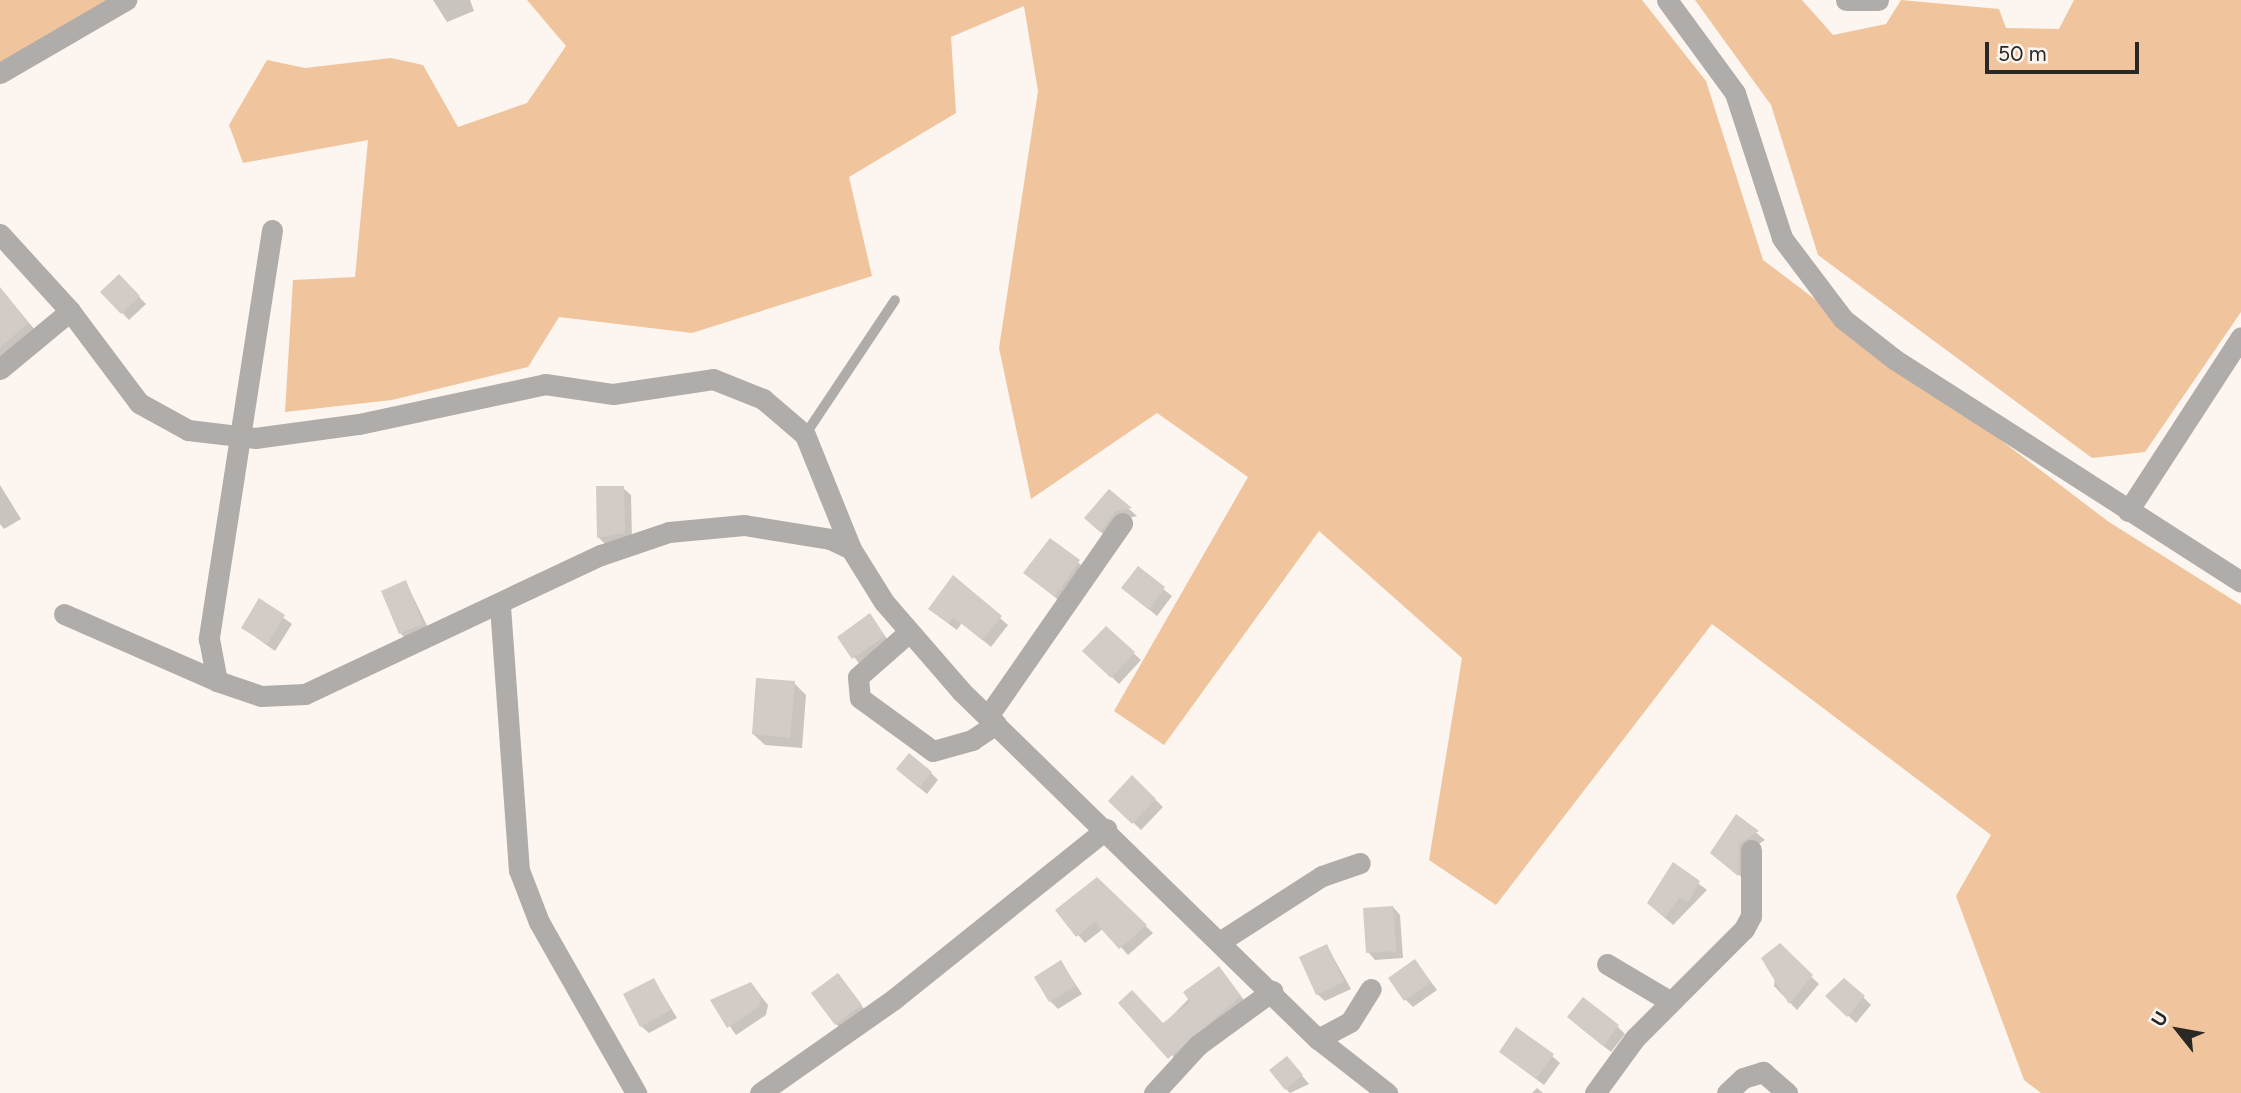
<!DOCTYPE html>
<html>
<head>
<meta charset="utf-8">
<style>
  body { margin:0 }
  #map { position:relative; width:2241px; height:1093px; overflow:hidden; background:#fdf5ef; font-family:Figtree,sans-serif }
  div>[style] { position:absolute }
  .green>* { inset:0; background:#f0c59d }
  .shadow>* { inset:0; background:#0003 }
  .building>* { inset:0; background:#d3cbc5 }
  .service>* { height:10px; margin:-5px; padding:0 5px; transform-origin:5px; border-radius:5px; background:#afaca9 }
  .minor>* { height:21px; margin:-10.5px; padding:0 10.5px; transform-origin:10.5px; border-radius:10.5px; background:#afaca9 }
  span { translate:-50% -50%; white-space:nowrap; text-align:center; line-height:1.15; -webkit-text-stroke:7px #fdf5ef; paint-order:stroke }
  .north { position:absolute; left:2143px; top:995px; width:70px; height:70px; -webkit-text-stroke:5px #fdf5ef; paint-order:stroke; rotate:301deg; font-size:19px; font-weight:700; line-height:28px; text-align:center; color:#2a2825 }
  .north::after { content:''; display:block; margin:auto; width:24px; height:32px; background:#2a2825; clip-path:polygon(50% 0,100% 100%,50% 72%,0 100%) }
  .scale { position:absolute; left:1985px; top:42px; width:154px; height:32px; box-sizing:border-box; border:4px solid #2a2825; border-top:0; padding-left:9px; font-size:21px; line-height:24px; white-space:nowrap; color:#2a2825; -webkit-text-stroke:5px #fdf5ef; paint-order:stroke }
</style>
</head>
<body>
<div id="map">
  <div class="green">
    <div style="clip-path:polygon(0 0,122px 0,0 62px)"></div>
    <div style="clip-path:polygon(527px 0,1642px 0,1706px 81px,1763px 260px,2109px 522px,2241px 605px,2241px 1093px,2041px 1093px,2024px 1080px,1956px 896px,1991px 835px,1712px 624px,1496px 905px,1429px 860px,1462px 658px,1319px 531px,1164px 745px,1114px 711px,1248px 477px,1157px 413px,1031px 499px,999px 348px,1038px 91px,1024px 6px,951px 37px,956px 113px,849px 177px,872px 276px,692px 333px,559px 317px,528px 367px,392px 400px,285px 412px,293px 280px,355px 277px,368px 140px,243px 163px,229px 125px,267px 60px,305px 68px,391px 58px,423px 65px,458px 127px,527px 103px,566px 46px)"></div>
    <div style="clip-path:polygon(1695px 0,1802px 0,1833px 35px,1886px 24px,1901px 0,1999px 9px,2006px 28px,2059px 29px,2074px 0,2241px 0,2241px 312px,2145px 452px,2092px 458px,1818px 255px,1771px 105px)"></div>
  </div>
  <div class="shadow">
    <div style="clip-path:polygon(433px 0,470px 0,474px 11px,447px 22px)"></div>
    <div style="clip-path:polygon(119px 276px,146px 304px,129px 320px,102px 292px)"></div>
    <div style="clip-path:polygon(0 302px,13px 304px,36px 331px,0 366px)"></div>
    <div style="clip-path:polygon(0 485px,21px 519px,4px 529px,0 524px)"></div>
    <div style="clip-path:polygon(598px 488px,623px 488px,631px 495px,632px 540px,606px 545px,599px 538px)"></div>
    <div style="clip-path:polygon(1109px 491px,1137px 516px,1124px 519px,1108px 538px,1094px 526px)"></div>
    <div style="clip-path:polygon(1050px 540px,1091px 573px,1067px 607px,1025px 573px)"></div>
    <div style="clip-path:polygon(1138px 569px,1172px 596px,1157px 616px,1123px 588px)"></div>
    <div style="clip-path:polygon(406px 582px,430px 632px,408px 641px,400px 633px)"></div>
    <div style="clip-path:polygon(260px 601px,292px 624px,275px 651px,243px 628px)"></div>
    <div style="clip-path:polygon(870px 616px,891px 644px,861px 666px,839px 637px)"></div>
    <div style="clip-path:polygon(938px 616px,1000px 618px,1008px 625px,991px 647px,962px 623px,957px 630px)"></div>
    <div style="clip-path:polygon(1106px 628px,1141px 660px,1119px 684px,1085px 651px)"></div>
    <div style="clip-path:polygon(794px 683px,806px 695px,802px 748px,765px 745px,753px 734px)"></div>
    <div style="clip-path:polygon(931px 773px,938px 780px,927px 794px,906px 777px)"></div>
    <div style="clip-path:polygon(1133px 778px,1163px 807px,1141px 830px,1111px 801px)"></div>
    <div style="clip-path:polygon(1736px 816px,1765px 840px,1746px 852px,1745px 880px,1717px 857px)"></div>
    <div style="clip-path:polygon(1674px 865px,1707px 890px,1673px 925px,1656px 910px)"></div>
    <div style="clip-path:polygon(1097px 879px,1153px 933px,1128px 955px,1104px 928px,1085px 943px,1058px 911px)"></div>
    <div style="clip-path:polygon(1393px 907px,1400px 915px,1403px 958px,1375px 960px,1368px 952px)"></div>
    <div style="clip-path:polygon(1327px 946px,1351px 989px,1325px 1001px,1317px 994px)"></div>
    <div style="clip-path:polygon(1779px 946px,1819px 984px,1797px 1010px,1774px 986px)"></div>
    <div style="clip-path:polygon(1415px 961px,1437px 990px,1413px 1007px,1405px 999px)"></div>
    <div style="clip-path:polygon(1061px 962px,1082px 994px,1058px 1009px,1050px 1001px)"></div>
    <div style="clip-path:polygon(1219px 968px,1247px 1004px,1176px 1065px,1163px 1025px)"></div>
    <div style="clip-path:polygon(838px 975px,868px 1014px,843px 1031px,836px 1024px)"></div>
    <div style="clip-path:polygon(654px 980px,677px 1018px,649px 1033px,641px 1026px)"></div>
    <div style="clip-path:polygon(751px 984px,768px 1005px,766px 1015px,736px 1035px,712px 1001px)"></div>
    <div style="clip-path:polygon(1827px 996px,1863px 997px,1871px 1005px,1856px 1023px)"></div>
    <div style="clip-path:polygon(1577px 1025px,1618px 1027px,1625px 1034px,1611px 1052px)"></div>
    <div style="clip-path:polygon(1501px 1052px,1552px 1056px,1560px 1063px,1544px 1085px)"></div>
    <div style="clip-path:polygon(1294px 1066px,1309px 1084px,1290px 1093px,1286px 1089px)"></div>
    <div style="clip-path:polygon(1537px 1088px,1543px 1093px,1532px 1093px)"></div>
  </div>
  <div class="building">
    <div style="clip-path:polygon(119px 274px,140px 296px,121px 314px,100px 292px)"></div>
    <div style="clip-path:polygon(0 287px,29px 323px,0 347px)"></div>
    <div style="clip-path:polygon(596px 486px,624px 486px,625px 533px,597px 538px)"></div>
    <div style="clip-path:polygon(1109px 489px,1132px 508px,1116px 511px,1100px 532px,1084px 518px)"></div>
    <div style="clip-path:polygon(1050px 538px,1080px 560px,1055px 597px,1023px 573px)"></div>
    <div style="clip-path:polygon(1138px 566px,1165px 587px,1149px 610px,1121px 588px)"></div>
    <div style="clip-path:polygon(953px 575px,1002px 616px,982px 640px,953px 617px,948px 623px,928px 609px)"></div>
    <div style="clip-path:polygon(406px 580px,423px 624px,399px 634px,381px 591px)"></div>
    <div style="clip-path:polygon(259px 598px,285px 615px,267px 644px,241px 628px)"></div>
    <div style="clip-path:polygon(870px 613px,885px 636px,852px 659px,837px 637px)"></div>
    <div style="clip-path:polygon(1106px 626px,1135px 652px,1111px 678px,1082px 651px)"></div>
    <div style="clip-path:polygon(756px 678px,795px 681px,790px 738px,752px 734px)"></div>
    <div style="clip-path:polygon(909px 753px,932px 772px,919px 788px,896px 769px)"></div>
    <div style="clip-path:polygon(1132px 775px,1156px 799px,1132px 824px,1108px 801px)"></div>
    <div style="clip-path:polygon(1736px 814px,1759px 831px,1739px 844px,1738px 876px,1710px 853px)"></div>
    <div style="clip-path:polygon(1673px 862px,1700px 881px,1688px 902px,1679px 898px,1665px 918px,1647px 903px)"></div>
    <div style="clip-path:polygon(1097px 877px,1147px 925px,1119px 949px,1095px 922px,1076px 937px,1055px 910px)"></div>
    <div style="clip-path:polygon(1393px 906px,1396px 951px,1366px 953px,1363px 908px)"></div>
    <div style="clip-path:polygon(1780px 943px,1813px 975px,1789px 1004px,1761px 958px)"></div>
    <div style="clip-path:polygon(1327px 944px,1344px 982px,1316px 995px,1299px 957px)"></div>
    <div style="clip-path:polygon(1415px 959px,1431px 982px,1404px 1001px,1388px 978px)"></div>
    <div style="clip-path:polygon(1061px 960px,1076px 986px,1049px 1002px,1034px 977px)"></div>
    <div style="clip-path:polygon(1219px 966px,1241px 996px,1168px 1059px,1118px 1003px,1132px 990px,1163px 1023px,1190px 1002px,1183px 992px)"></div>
    <div style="clip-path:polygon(838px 973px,862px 1005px,835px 1025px,811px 993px)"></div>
    <div style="clip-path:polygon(654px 978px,671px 1010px,640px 1027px,623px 994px)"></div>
    <div style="clip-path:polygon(1844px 978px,1865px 996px,1847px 1017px,1825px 996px)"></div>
    <div style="clip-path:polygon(751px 982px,761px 996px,759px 1007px,727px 1028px,710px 1000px)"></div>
    <div style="clip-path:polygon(1583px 997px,1619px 1025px,1603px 1046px,1567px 1017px)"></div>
    <div style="clip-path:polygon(1516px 1027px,1554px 1054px,1536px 1079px,1499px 1052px)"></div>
    <div style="clip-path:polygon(1287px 1056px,1303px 1075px,1285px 1090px,1269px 1070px)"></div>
  </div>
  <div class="service">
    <div style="left:805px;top:435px;width:162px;rotate:-56.3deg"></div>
  </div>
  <div class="minor">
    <div style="left:1667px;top:0;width:115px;rotate:53.8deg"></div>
    <div style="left:1735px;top:93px;width:152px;rotate:72deg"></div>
    <div style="left:1782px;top:238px;width:101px;rotate:53deg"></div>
    <div style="left:1843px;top:319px;width:65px;rotate:38.1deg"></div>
    <div style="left:1894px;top:359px;width:412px;rotate:32.7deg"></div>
    <div style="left:1846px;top:0;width:32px"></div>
    <div style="left:0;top:73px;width:146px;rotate:-30.1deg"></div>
    <div style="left:272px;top:230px;width:414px;rotate:98.8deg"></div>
    <div style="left:209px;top:639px;width:43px;rotate:79.2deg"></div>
    <div style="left:217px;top:681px;width:46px;rotate:18.8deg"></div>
    <div style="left:261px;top:696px;width:44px;rotate:-2.6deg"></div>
    <div style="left:305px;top:694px;width:327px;rotate:-25.2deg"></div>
    <div style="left:601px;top:555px;width:72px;rotate:-18.7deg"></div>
    <div style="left:669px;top:532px;width:75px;rotate:-5.3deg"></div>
    <div style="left:744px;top:525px;width:87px;rotate:9.2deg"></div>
    <div style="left:830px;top:539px;width:23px;rotate:25deg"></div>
    <div style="left:0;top:234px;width:104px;rotate:47.7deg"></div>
    <div style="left:70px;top:311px;width:115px;rotate:53.1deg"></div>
    <div style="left:139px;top:403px;width:56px;rotate:28.9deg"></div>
    <div style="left:188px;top:430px;width:67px;rotate:6.8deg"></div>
    <div style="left:255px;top:438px;width:105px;rotate:-7.7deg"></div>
    <div style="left:359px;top:424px;width:190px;rotate:-12.1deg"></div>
    <div style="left:545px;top:384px;width:69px;rotate:8.4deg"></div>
    <div style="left:613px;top:394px;width:101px;rotate:-8.5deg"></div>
    <div style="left:713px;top:379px;width:54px;rotate:21.8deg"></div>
    <div style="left:763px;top:399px;width:55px;rotate:40.6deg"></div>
    <div style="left:805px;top:435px;width:123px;rotate:68deg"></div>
    <div style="left:851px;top:549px;width:62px;rotate:58.1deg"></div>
    <div style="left:884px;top:602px;width:118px;rotate:49.1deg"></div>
    <div style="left:961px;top:691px;width:499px;rotate:44.3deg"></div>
    <div style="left:1318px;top:1039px;width:88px;rotate:38deg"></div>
    <div style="left:0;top:369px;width:91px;rotate:-39.6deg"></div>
    <div style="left:2128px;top:511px;width:207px;rotate:-57deg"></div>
    <div style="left:500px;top:606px;width:265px;rotate:85.9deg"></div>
    <div style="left:519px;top:870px;width:56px;rotate:69deg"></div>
    <div style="left:539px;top:922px;width:197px;rotate:60.4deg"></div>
    <div style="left:64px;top:614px;width:167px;rotate:23.6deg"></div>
    <div style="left:909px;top:632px;width:68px;rotate:138.6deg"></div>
    <div style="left:858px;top:677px;width:21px;rotate:85deg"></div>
    <div style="left:860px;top:698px;width:90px;rotate:36deg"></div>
    <div style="left:933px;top:751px;width:41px;rotate:-15.8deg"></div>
    <div style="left:972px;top:740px;width:29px;rotate:-34deg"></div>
    <div style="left:988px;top:716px;width:235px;rotate:-55.2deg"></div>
    <div style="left:1221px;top:941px;width:120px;rotate:-32.8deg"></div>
    <div style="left:1322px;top:876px;width:40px;rotate:-18.9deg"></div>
    <div style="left:1607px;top:964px;width:74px;rotate:30.7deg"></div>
    <div style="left:1318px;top:1039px;width:36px;rotate:-28deg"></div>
    <div style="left:1350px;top:1022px;width:39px;rotate:-58deg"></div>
    <div style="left:760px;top:1093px;width:164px;rotate:-35deg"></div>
    <div style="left:894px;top:999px;width:272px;rotate:-38.7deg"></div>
    <div style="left:1154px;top:1093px;width:65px;rotate:-47.5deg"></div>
    <div style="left:1198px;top:1045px;width:92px;rotate:-36.1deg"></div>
    <div style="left:1595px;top:1093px;width:68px;rotate:-54deg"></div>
    <div style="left:1635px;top:1038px;width:154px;rotate:-45deg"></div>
    <div style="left:1744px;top:929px;width:15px;rotate:-62deg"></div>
    <div style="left:1751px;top:916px;width:66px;rotate:-90deg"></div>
    <div style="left:1727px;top:1093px;width:22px;rotate:-43deg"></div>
    <div style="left:1743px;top:1078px;width:21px;rotate:-17deg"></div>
    <div style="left:1763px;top:1072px;width:32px;rotate:41deg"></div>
  </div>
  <div class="north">U</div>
  <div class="scale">50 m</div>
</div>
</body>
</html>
